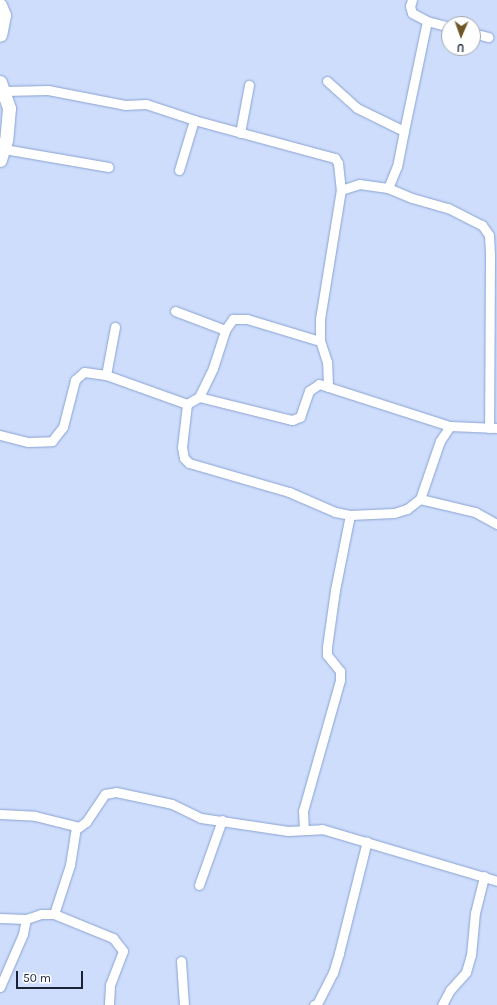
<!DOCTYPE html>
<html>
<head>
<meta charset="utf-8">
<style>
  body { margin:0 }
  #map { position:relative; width:497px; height:1005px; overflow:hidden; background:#ceddfc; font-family:Karla,sans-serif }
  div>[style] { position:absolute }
  .roads { filter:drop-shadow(0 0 1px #89a2d2) drop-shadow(0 0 1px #89a2d2) }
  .street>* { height:9px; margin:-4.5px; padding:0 4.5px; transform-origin:4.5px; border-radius:4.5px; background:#fff }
  .secondary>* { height:13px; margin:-6.5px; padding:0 6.5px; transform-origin:6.5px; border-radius:6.5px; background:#fff }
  span { translate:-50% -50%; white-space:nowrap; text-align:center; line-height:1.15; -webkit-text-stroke:3px #fefefe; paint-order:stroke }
  .north { position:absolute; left:441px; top:16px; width:40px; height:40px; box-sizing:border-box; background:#fefefe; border:1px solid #a3a6ae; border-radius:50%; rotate:182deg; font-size:11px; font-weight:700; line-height:16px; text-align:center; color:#1a2336 }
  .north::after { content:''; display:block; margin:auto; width:14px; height:18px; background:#6e5727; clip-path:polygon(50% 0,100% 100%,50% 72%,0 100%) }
  .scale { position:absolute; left:16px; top:971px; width:67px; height:18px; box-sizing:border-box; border:2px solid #1a2336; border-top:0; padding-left:5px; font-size:12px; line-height:14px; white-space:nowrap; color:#1a2336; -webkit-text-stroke:3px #fefefe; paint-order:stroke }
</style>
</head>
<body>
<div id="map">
  <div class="roads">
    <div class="street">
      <div style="left:412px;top:0;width:6px;rotate:108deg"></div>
      <div style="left:410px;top:6px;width:7px;rotate:74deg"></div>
      <div style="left:412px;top:13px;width:17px;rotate:28deg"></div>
      <div style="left:427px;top:21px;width:23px;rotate:15deg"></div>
      <div style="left:473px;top:33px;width:16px;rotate:15deg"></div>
      <div style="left:327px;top:81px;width:40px;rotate:42deg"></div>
      <div style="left:357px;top:108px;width:52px;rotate:26.1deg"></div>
      <div style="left:404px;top:131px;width:36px;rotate:101deg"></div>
      <div style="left:397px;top:166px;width:24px;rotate:112deg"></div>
      <div style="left:4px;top:91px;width:44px;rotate:-1.3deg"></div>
      <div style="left:48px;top:90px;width:78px;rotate:11deg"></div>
      <div style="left:125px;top:105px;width:21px;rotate:-3deg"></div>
      <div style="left:146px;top:104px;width:51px;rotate:18.4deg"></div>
      <div style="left:194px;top:120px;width:146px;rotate:15.1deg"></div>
      <div style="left:335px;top:158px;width:6px;rotate:59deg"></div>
      <div style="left:338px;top:163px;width:27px;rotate:84deg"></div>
      <div style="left:341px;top:190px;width:19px;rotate:-18deg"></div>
      <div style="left:359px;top:184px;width:29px;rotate:8deg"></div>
      <div style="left:388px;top:188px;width:26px;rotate:23deg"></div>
      <div style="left:412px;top:198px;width:37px;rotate:16deg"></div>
      <div style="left:448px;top:208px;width:38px;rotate:27deg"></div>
      <div style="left:482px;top:225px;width:12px;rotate:55deg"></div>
      <div style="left:489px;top:235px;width:21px;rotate:87deg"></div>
      <div style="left:490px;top:256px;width:172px;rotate:90.3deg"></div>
      <div style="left:404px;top:131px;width:112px;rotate:-78.2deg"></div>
      <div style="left:240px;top:133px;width:49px;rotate:-79.4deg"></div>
      <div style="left:4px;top:149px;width:106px;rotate:9.8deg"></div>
      <div style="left:179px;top:170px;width:52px;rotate:-73.3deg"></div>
      <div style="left:175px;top:311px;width:53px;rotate:20.8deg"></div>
      <div style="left:106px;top:375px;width:49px;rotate:-79.4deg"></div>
      <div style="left:328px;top:387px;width:25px;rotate:-92deg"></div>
      <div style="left:327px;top:362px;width:22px;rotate:-108deg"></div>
      <div style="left:320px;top:341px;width:22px;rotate:-90deg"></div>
      <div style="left:320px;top:319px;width:131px;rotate:-80.8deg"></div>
      <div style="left:199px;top:397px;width:32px;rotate:-64deg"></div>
      <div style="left:213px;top:368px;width:40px;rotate:-72deg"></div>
      <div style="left:225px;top:330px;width:14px;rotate:-54deg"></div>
      <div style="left:233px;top:319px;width:14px"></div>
      <div style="left:247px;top:319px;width:76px;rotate:16.8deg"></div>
      <div style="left:187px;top:404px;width:43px;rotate:96.6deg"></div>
      <div style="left:182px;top:447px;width:11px;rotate:80deg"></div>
      <div style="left:184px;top:458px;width:7px;rotate:45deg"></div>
      <div style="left:189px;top:463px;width:104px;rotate:16.2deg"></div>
      <div style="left:289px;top:492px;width:50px;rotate:23.5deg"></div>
      <div style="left:335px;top:512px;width:15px;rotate:11deg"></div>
      <div style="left:350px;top:515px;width:44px;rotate:-2.6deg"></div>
      <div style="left:394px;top:513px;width:14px;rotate:-17deg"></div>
      <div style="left:407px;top:509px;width:16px;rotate:-38deg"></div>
      <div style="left:420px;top:499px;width:61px;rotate:-71deg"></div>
      <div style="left:440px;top:441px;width:18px;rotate:-56deg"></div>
      <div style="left:187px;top:404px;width:14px;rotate:-30deg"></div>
      <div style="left:199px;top:397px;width:96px;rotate:13.9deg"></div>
      <div style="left:292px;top:420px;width:9px;rotate:-21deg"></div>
      <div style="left:300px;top:417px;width:28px;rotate:-71deg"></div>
      <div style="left:309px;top:391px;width:12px;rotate:-35deg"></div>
      <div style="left:319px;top:384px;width:138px;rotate:17.8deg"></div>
      <div style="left:450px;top:426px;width:47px;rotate:2.4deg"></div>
      <div style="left:0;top:435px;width:29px;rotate:14deg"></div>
      <div style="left:28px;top:442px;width:24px;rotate:-2deg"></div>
      <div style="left:52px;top:441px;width:18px;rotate:-52deg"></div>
      <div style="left:63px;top:427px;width:49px;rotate:-75.7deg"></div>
      <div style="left:75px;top:380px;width:12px;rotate:-42deg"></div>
      <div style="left:84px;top:372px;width:22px;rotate:8deg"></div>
      <div style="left:106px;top:375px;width:86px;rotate:19.7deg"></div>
      <div style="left:420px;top:499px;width:57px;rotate:13.3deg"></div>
      <div style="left:475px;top:512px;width:25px;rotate:29deg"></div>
      <div style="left:0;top:814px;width:35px;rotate:3deg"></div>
      <div style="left:35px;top:816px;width:45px;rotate:14deg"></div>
      <div style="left:79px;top:827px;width:9px;rotate:-36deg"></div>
      <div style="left:86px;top:822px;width:34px;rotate:-56deg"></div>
      <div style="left:105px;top:794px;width:11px;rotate:-10deg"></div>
      <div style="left:116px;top:792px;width:57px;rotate:12.1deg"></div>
      <div style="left:172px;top:804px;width:32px;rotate:26deg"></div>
      <div style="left:201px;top:818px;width:88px;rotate:8.5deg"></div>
      <div style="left:288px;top:831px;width:34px;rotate:-3deg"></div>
      <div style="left:322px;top:829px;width:183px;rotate:16.5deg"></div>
      <div style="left:304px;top:830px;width:19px;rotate:-93deg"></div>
      <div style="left:303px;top:811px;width:136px;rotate:-74.2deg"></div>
      <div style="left:340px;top:680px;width:9px;rotate:-90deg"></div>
      <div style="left:340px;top:671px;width:21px;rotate:-129deg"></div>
      <div style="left:327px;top:655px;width:8px;rotate:-90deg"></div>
      <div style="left:327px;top:647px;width:58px;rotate:-82deg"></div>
      <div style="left:335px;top:590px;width:76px;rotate:-78.7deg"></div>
      <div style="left:199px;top:885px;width:69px;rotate:-70.5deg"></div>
      <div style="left:54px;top:914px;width:52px;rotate:-71.9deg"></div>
      <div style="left:70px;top:865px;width:38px;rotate:-81deg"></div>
      <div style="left:0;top:918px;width:26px;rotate:2deg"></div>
      <div style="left:26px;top:919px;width:16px;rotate:-18deg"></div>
      <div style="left:41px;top:914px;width:13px"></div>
      <div style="left:54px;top:914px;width:64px;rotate:22.1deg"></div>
      <div style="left:113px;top:938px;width:16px;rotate:52deg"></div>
      <div style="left:123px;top:951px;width:36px;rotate:111deg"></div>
      <div style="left:110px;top:985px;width:20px;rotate:93deg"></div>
      <div style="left:181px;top:961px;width:44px;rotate:86.1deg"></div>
      <div style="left:0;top:987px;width:58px;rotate:-66.5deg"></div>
      <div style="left:23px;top:934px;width:15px;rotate:-79deg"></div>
      <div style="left:314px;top:1005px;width:3px;rotate:-18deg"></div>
      <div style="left:317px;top:1004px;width:35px;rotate:-63deg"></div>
      <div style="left:333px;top:973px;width:21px;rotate:-73deg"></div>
      <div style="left:339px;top:953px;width:115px;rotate:-76deg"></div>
      <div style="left:442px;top:1005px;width:17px;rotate:-62deg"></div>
      <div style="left:450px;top:990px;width:24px;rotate:-48deg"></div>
      <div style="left:466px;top:972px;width:18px;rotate:-74deg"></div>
      <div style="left:471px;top:955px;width:42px;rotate:-84.6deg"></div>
      <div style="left:475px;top:913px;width:38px;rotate:-76deg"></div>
    </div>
    <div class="secondary">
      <div style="left:0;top:5px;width:11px;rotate:68deg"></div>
      <div style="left:4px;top:15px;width:20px;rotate:101deg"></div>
      <div style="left:0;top:82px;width:28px;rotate:71deg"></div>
      <div style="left:9px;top:108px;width:32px;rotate:95deg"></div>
      <div style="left:6px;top:140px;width:21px;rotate:107deg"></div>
    </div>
  </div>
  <div class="north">U</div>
  <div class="scale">50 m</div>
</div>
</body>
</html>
